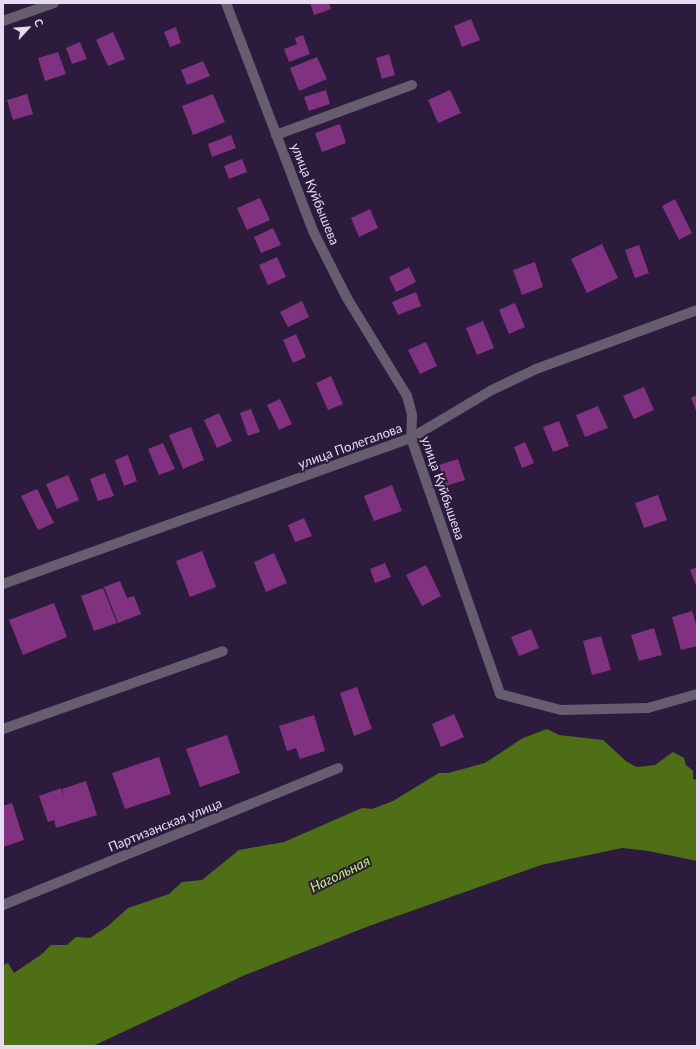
<!DOCTYPE html>
<html>
<head>
<meta charset="utf-8">
<style>
  body { margin:0 }
  #map { position:relative; width:700px; height:1049px; overflow:hidden; background:#2d1b3d; font-family:Lato,sans-serif }
  div>[style] { position:absolute }
  .water>* { inset:0; background:#4f6f16 }
  .building>* { inset:0; background:#803180 }
  .minor>* { height:10px; margin:-5px; padding:0 5px; transform-origin:5px; border-radius:5px; background:#665d6e }
  span { translate:-50% -50%; white-space:nowrap; text-align:center; line-height:1.15; -webkit-text-stroke:4px #2d1b3d; paint-order:stroke }
  .street-label { font-size:13px; color:#e6dbf1 }
  .water-label { font-size:14px; color:#bff66b; font-style:italic }
  .frame { position:absolute; inset:0; border:4px solid #e6dbf1; pointer-events:none }
  .north { position:absolute; left:8px; top:8px; width:40px; height:40px; -webkit-text-stroke:3px #2d1b3d; paint-order:stroke; rotate:64deg; font-size:11px; font-weight:700; line-height:16px; text-align:center; color:#e6dbf1 }
  .north::after { content:''; display:block; margin:auto; width:14px; height:18px; background:#e6dbf1; clip-path:polygon(50% 0,100% 100%,50% 72%,0 100%) }
</style>
</head>
<body>
<div id="map">
  <div class="water">
    <div style="clip-path:polygon(547px 729px,559px 735px,603px 740px,627px 762px,637px 767px,655px 765px,673px 752px,684px 758px,686px 765px,693px 771px,693px 779px,697px 780px,697px 861px,649px 851px,622px 848px,541px 865px,369px 926px,245px 975px,93px 1046px,3px 1046px,3px 965px,8px 963px,14px 973px,42px 954px,51px 945px,67px 945px,76px 937px,90px 938px,108px 926px,128px 908px,169px 894px,182px 882px,202px 880px,239px 850px,284px 842px,362px 808px,372px 809px,393px 801px,439px 773px,448px 773px,485px 763px,523px 738px)"></div>
  </div>
  <div class="building">
    <div style="clip-path:polygon(310px 3px,329px 3px,331px 9px,314px 15px)"></div>
    <div style="clip-path:polygon(471px 19px,480px 40px,462px 47px,454px 26px)"></div>
    <div style="clip-path:polygon(176px 27px,181px 43px,170px 47px,164px 32px)"></div>
    <div style="clip-path:polygon(113px 32px,125px 59px,108px 66px,96px 40px)"></div>
    <div style="clip-path:polygon(303px 35px,310px 54px,289px 62px,284px 49px,297px 44px,295px 38px)"></div>
    <div style="clip-path:polygon(80px 42px,87px 59px,72px 64px,66px 48px)"></div>
    <div style="clip-path:polygon(58px 52px,66px 74px,45px 81px,38px 58px)"></div>
    <div style="clip-path:polygon(389px 54px,395px 75px,382px 79px,376px 58px)"></div>
    <div style="clip-path:polygon(317px 57px,327px 79px,299px 91px,290px 68px)"></div>
    <div style="clip-path:polygon(203px 61px,210px 76px,187px 85px,181px 70px)"></div>
    <div style="clip-path:polygon(326px 90px,330px 104px,309px 111px,304px 97px)"></div>
    <div style="clip-path:polygon(450px 90px,461px 113px,438px 123px,428px 100px)"></div>
    <div style="clip-path:polygon(27px 94px,33px 114px,13px 120px,7px 100px)"></div>
    <div style="clip-path:polygon(213px 94px,225px 122px,193px 135px,182px 106px)"></div>
    <div style="clip-path:polygon(340px 124px,346px 143px,322px 152px,315px 133px)"></div>
    <div style="clip-path:polygon(231px 135px,236px 148px,212px 157px,208px 144px)"></div>
    <div style="clip-path:polygon(242px 159px,247px 172px,229px 179px,224px 166px)"></div>
    <div style="clip-path:polygon(260px 198px,270px 220px,247px 230px,237px 208px)"></div>
    <div style="clip-path:polygon(675px 199px,692px 233px,679px 240px,662px 206px)"></div>
    <div style="clip-path:polygon(370px 209px,378px 228px,359px 237px,351px 218px)"></div>
    <div style="clip-path:polygon(273px 228px,281px 245px,261px 253px,254px 237px)"></div>
    <div style="clip-path:polygon(602px 244px,618px 278px,587px 293px,571px 259px)"></div>
    <div style="clip-path:polygon(639px 245px,649px 273px,635px 278px,625px 250px)"></div>
    <div style="clip-path:polygon(277px 257px,286px 277px,268px 285px,259px 265px)"></div>
    <div style="clip-path:polygon(535px 262px,543px 287px,522px 295px,513px 270px)"></div>
    <div style="clip-path:polygon(409px 267px,416px 282px,396px 292px,389px 277px)"></div>
    <div style="clip-path:polygon(416px 292px,421px 306px,398px 315px,392px 302px)"></div>
    <div style="clip-path:polygon(302px 301px,309px 317px,288px 327px,280px 312px)"></div>
    <div style="clip-path:polygon(515px 303px,525px 327px,509px 334px,499px 310px)"></div>
    <div style="clip-path:polygon(483px 321px,494px 348px,477px 355px,466px 328px)"></div>
    <div style="clip-path:polygon(296px 334px,306px 357px,293px 363px,283px 340px)"></div>
    <div style="clip-path:polygon(426px 342px,437px 366px,420px 374px,408px 350px)"></div>
    <div style="clip-path:polygon(331px 376px,343px 404px,328px 410px,316px 383px)"></div>
    <div style="clip-path:polygon(644px 387px,654px 410px,634px 419px,623px 396px)"></div>
    <div style="clip-path:polygon(697px 395px,697px 413px,691px 398px)"></div>
    <div style="clip-path:polygon(280px 399px,292px 424px,279px 430px,267px 405px)"></div>
    <div style="clip-path:polygon(598px 406px,608px 428px,585px 437px,576px 415px)"></div>
    <div style="clip-path:polygon(251px 409px,260px 432px,248px 436px,240px 413px)"></div>
    <div style="clip-path:polygon(219px 413px,232px 441px,217px 448px,204px 420px)"></div>
    <div style="clip-path:polygon(559px 421px,569px 446px,553px 452px,543px 427px)"></div>
    <div style="clip-path:polygon(191px 427px,204px 460px,183px 469px,169px 435px)"></div>
    <div style="clip-path:polygon(525px 442px,534px 463px,522px 468px,514px 447px)"></div>
    <div style="clip-path:polygon(163px 443px,175px 469px,159px 475px,148px 449px)"></div>
    <div style="clip-path:polygon(128px 455px,137px 481px,124px 486px,115px 460px)"></div>
    <div style="clip-path:polygon(458px 459px,465px 480px,446px 486px,439px 465px)"></div>
    <div style="clip-path:polygon(105px 473px,114px 496px,98px 501px,90px 479px)"></div>
    <div style="clip-path:polygon(68px 475px,79px 500px,57px 509px,46px 484px)"></div>
    <div style="clip-path:polygon(392px 485px,402px 511px,374px 521px,364px 496px)"></div>
    <div style="clip-path:polygon(37px 489px,54px 523px,38px 530px,21px 496px)"></div>
    <div style="clip-path:polygon(658px 495px,667px 520px,644px 528px,635px 503px)"></div>
    <div style="clip-path:polygon(304px 518px,312px 536px,295px 542px,288px 525px)"></div>
    <div style="clip-path:polygon(202px 551px,216px 587px,190px 597px,176px 561px)"></div>
    <div style="clip-path:polygon(274px 553px,287px 583px,266px 592px,254px 562px)"></div>
    <div style="clip-path:polygon(385px 563px,391px 577px,375px 583px,370px 569px)"></div>
    <div style="clip-path:polygon(426px 565px,441px 596px,422px 606px,406px 575px)"></div>
    <div style="clip-path:polygon(697px 567px,697px 588px,690px 570px)"></div>
    <div style="clip-path:polygon(120px 581px,127px 598px,134px 596px,141px 614px,118px 623px,104px 587px)"></div>
    <div style="clip-path:polygon(103px 588px,117px 623px,94px 631px,81px 596px)"></div>
    <div style="clip-path:polygon(54px 603px,67px 637px,23px 655px,9px 620px)"></div>
    <div style="clip-path:polygon(692px 611px,697px 627px,697px 646px,681px 650px,672px 617px)"></div>
    <div style="clip-path:polygon(654px 628px,662px 655px,639px 661px,631px 635px)"></div>
    <div style="clip-path:polygon(531px 629px,539px 648px,519px 656px,511px 637px)"></div>
    <div style="clip-path:polygon(601px 636px,611px 670px,592px 675px,583px 641px)"></div>
    <div style="clip-path:polygon(357px 687px,372px 729px,354px 736px,340px 693px)"></div>
    <div style="clip-path:polygon(454px 714px,464px 737px,441px 747px,432px 724px)"></div>
    <div style="clip-path:polygon(314px 715px,325px 751px,300px 759px,296px 748px,287px 751px,279px 726px)"></div>
    <div style="clip-path:polygon(227px 735px,240px 773px,200px 787px,186px 749px)"></div>
    <div style="clip-path:polygon(159px 757px,171px 794px,125px 809px,112px 773px,135px 765px,138px 773px,135px 765px)"></div>
    <div style="clip-path:polygon(86px 781px,97px 815px,56px 828px,54px 820px,48px 822px,39px 796px,61px 788px,64px 797px,62px 789px)"></div>
    <div style="clip-path:polygon(12px 803px,24px 840px,3px 847px,3px 806px)"></div>
  </div>
  <div class="minor">
    <div style="left:226px;top:3px;width:244px;rotate:69.1deg"></div>
    <div style="left:313px;top:231px;width:75px;rotate:63.1deg"></div>
    <div style="left:347px;top:298px;width:115px;rotate:58.5deg"></div>
    <div style="left:407px;top:396px;width:20px;rotate:75deg"></div>
    <div style="left:412px;top:415px;width:23px;rotate:92deg"></div>
    <div style="left:411px;top:438px;width:271px;rotate:70.8deg"></div>
    <div style="left:500px;top:694px;width:63px;rotate:14.7deg"></div>
    <div style="left:561px;top:710px;width:87px;rotate:-1.3deg"></div>
    <div style="left:648px;top:708px;width:51px;rotate:-15.9deg"></div>
    <div style="left:3px;top:21px;width:54px;rotate:-19.4deg"></div>
    <div style="left:276px;top:135px;width:145px;rotate:-20.2deg"></div>
    <div style="left:3px;top:584px;width:433px;rotate:-19.7deg"></div>
    <div style="left:411px;top:438px;width:94px;rotate:-30.7deg"></div>
    <div style="left:492px;top:390px;width:49px;rotate:-25.5deg"></div>
    <div style="left:536px;top:369px;width:171px;rotate:-20.1deg"></div>
    <div style="left:3px;top:729px;width:233px;rotate:-19.5deg"></div>
    <div style="left:3px;top:905px;width:362px;rotate:-22.2deg"></div>
  </div>
  <div class="street-label">
    <span style="left:315px;top:194px;rotate:68deg">улица Куйбышева</span>
    <span style="left:350px;top:446px;rotate:-20deg">улица Полегалова</span>
    <span style="left:443px;top:488px;rotate:71deg">улица Куйбышева</span>
    <span style="left:165px;top:825px;rotate:-22deg">Партизанская улица</span>
  </div>
  <div class="water-label">
    <span style="left:340px;top:874px;rotate:-26deg">Нагольная</span>
  </div>
  <div class="frame"></div>
  <div class="north">С</div>
</div>
</body>
</html>
